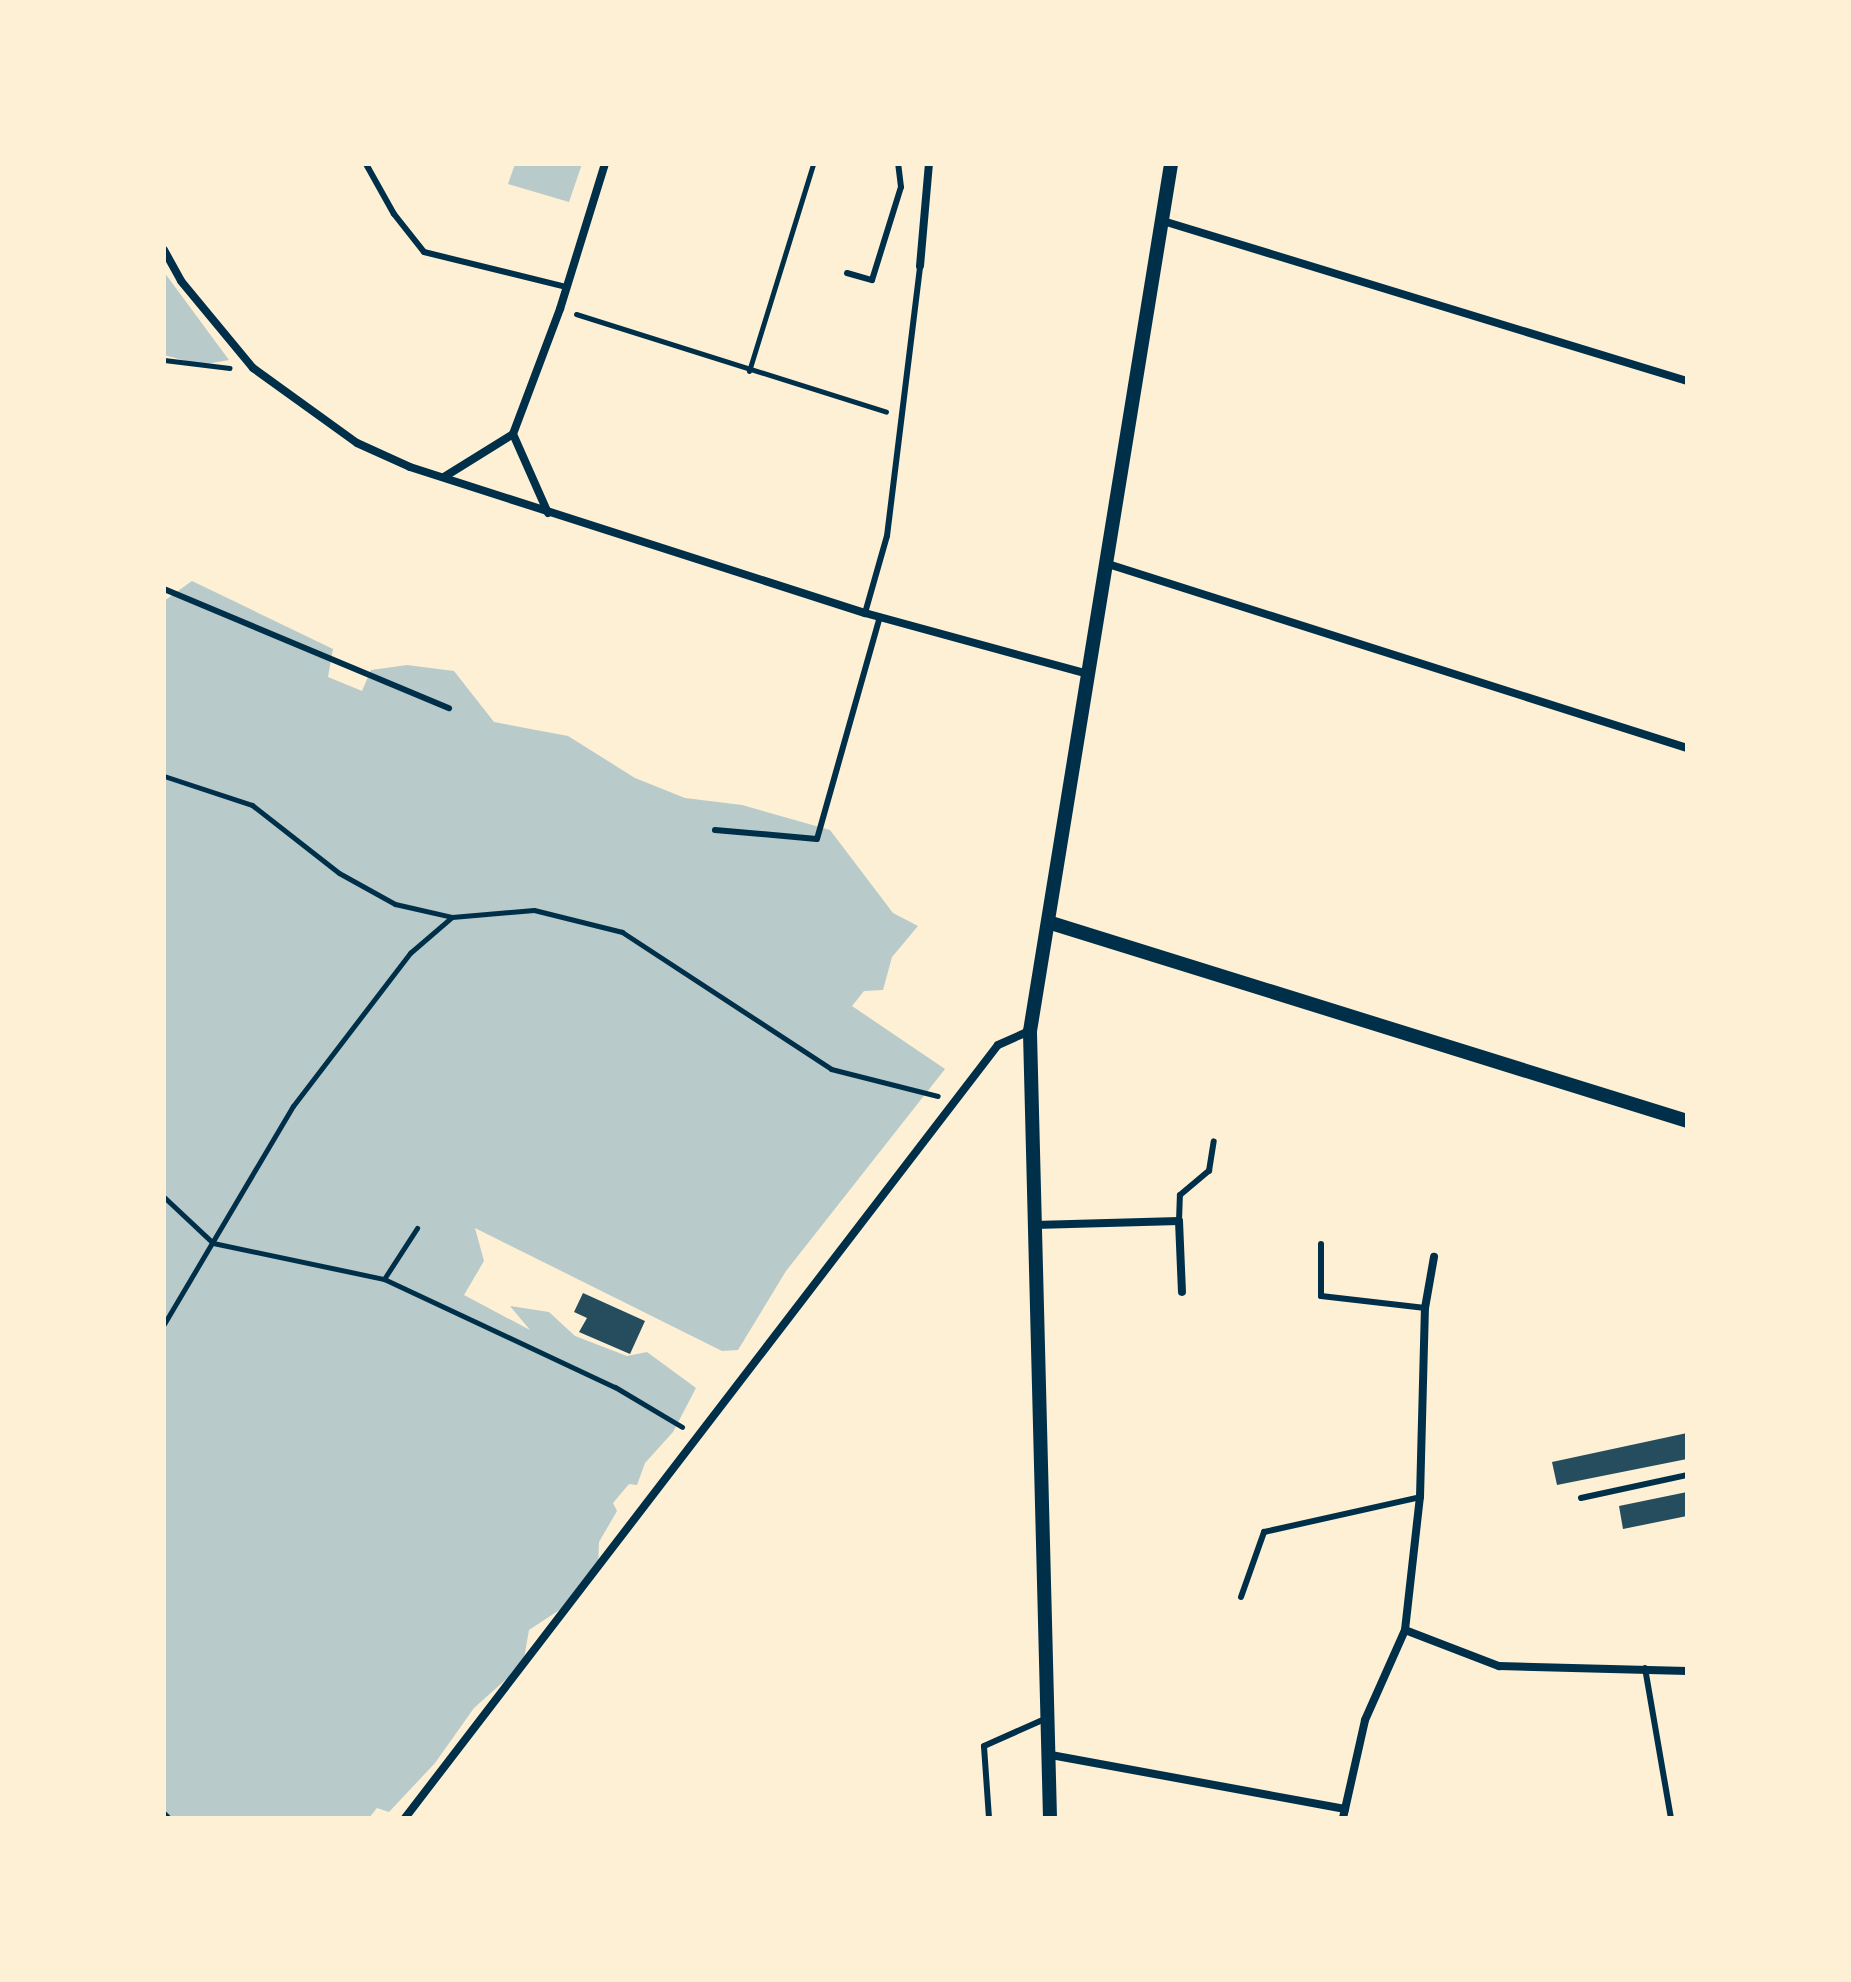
<!DOCTYPE html>
<html>
<head>
<meta charset="utf-8">
<style>
  body { margin:0 }
  #map { position:relative; width:1851px; height:1982px; overflow:hidden; background:#fdf0d5; font-family:"Noto Sans",sans-serif }
  div>[style] { position:absolute }
  .green>* { inset:0; background:#b9caca }
  .building>* { inset:0; background:#264d5e }
  .path>* { height:5px; margin:-2.5px; padding:0 2.5px; transform-origin:2.5px; border-radius:2.5px; background:#003049 }
  .service>* { height:6px; margin:-3px; padding:0 3px; transform-origin:3px; border-radius:3px; background:#003049 }
  .minor>* { height:8px; margin:-4px; padding:0 4px; transform-origin:4px; border-radius:4px; background:#003049 }
  .tertiary>* { height:14px; margin:-7px; padding:0 7px; transform-origin:7px; border-radius:7px; background:#003049 }
  span { translate:-50% -50%; white-space:nowrap; text-align:center; line-height:1.15; -webkit-text-stroke:8px #fdf0d5; paint-order:stroke }
  .frame { position:absolute; inset:0; border:166px solid #fdf0d5; pointer-events:none }
</style>
</head>
<body>
<div id="map">
  <div class="green">
    <div style="clip-path:polygon(515px 164px,582px 164px,569px 202px,508px 184px)"></div>
    <div style="clip-path:polygon(164px 272px,229px 360px,201px 365px,164px 355px)"></div>
    <div style="clip-path:polygon(192px 581px,333px 649px,328px 677px,362px 691px,371px 670px,407px 665px,454px 671px,494px 722px,568px 736px,635px 778px,685px 798px,742px 805px,830px 830px,893px 913px,918px 926px,892px 957px,883px 990px,864px 991px,852px 1006px,945px 1069px,786px 1271px,738px 1350px,722px 1351px,475px 1228px,484px 1261px,464px 1295px,530px 1330px,510px 1306px,549px 1312px,575px 1336px,627px 1356px,647px 1352px,696px 1388px,673px 1432px,645px 1463px,637px 1485px,629px 1484px,613px 1503px,617px 1511px,599px 1542px,598px 1569px,576px 1599px,529px 1630px,523px 1664px,474px 1708px,435px 1763px,389px 1812px,377px 1808px,369px 1818px,164px 1818px,164px 601px)"></div>
  </div>
  <div class="building">
    <div style="clip-path:polygon(583px 1293px,645px 1321px,630px 1354px,579px 1332px,587px 1318px,574px 1312px)"></div>
    <div style="clip-path:polygon(1687px 1433px,1687px 1459px,1557px 1485px,1552px 1462px)"></div>
    <div style="clip-path:polygon(1687px 1492px,1687px 1516px,1623px 1529px,1619px 1506px)"></div>
  </div>
  <div class="path">
    <div style="left:576px;top:314px;width:325px;rotate:17.5deg"></div>
    <div style="left:164px;top:360px;width:66px;rotate:6.9deg"></div>
    <div style="left:749px;top:371px;width:217px;rotate:-72.8deg"></div>
    <div style="left:164px;top:776px;width:93px;rotate:18.2deg"></div>
    <div style="left:252px;top:805px;width:110px;rotate:38deg"></div>
    <div style="left:339px;top:873px;width:64px;rotate:29deg"></div>
    <div style="left:395px;top:904px;width:58px;rotate:12.8deg"></div>
    <div style="left:452px;top:917px;width:82px;rotate:-4.9deg"></div>
    <div style="left:534px;top:910px;width:91px;rotate:14deg"></div>
    <div style="left:622px;top:932px;width:250px;rotate:33.2deg"></div>
    <div style="left:831px;top:1069px;width:110px;rotate:14.2deg"></div>
    <div style="left:164px;top:1197px;width:67px;rotate:43.2deg"></div>
    <div style="left:213px;top:1243px;width:175px;rotate:11.9deg"></div>
    <div style="left:384px;top:1279px;width:255px;rotate:25.1deg"></div>
    <div style="left:615px;top:1387px;width:78px;rotate:30.8deg"></div>
    <div style="left:384px;top:1279px;width:61px;rotate:-57.1deg"></div>
    <div style="left:164px;top:1324px;width:253px;rotate:-59.4deg"></div>
    <div style="left:293px;top:1106px;width:193px;rotate:-52.6deg"></div>
    <div style="left:410px;top:953px;width:55px;rotate:-40.6deg"></div>
    <div style="left:164px;top:1813px;width:7px;rotate:45deg"></div>
  </div>
  <div class="service">
    <div style="left:366px;top:164px;width:57px;rotate:60.8deg"></div>
    <div style="left:394px;top:214px;width:48px;rotate:51.7deg"></div>
    <div style="left:424px;top:252px;width:147px;rotate:13.8deg"></div>
    <div style="left:847px;top:273px;width:26px;rotate:16deg"></div>
    <div style="left:872px;top:280px;width:97px;rotate:-72.7deg"></div>
    <div style="left:901px;top:187px;width:23px;rotate:-97deg"></div>
    <div style="left:164px;top:589px;width:309px;rotate:22.7deg"></div>
    <div style="left:865px;top:613px;width:80px;rotate:-74.1deg"></div>
    <div style="left:887px;top:536px;width:272px;rotate:-83deg"></div>
    <div style="left:715px;top:830px;width:102px;rotate:5deg"></div>
    <div style="left:817px;top:839px;width:231px;rotate:-74.2deg"></div>
    <div style="left:1179px;top:1221px;width:26px;rotate:-88deg"></div>
    <div style="left:1180px;top:1195px;width:38px;rotate:-40deg"></div>
    <div style="left:1209px;top:1171px;width:30px;rotate:-81deg"></div>
    <div style="left:1321px;top:1244px;width:52px;rotate:90deg"></div>
    <div style="left:1321px;top:1296px;width:105px;rotate:6.6deg"></div>
    <div style="left:1581px;top:1498px;width:108px;rotate:-12.2deg"></div>
    <div style="left:1241px;top:1597px;width:69px;rotate:-70.5deg"></div>
    <div style="left:1264px;top:1532px;width:160px;rotate:-12.6deg"></div>
    <div style="left:1645px;top:1668px;width:152px;rotate:80.2deg"></div>
    <div style="left:989px;top:1818px;width:72px;rotate:-94deg"></div>
    <div style="left:984px;top:1746px;width:69px;rotate:-24deg"></div>
  </div>
  <div class="minor">
    <div style="left:1163px;top:221px;width:548px;rotate:16.98deg"></div>
    <div style="left:164px;top:250px;width:35px;rotate:61deg"></div>
    <div style="left:181px;top:281px;width:113px;rotate:50.4deg"></div>
    <div style="left:253px;top:368px;width:128px;rotate:35.8deg"></div>
    <div style="left:357px;top:443px;width:58px;rotate:24.4deg"></div>
    <div style="left:410px;top:467px;width:478px;rotate:17.8deg"></div>
    <div style="left:865px;top:613px;width:231px;rotate:15.3deg"></div>
    <div style="left:920px;top:266px;width:102px;rotate:-85deg"></div>
    <div style="left:444px;top:477px;width:81px;rotate:-31.9deg"></div>
    <div style="left:548px;top:513px;width:86px;rotate:-113.9deg"></div>
    <div style="left:513px;top:434px;width:134px;rotate:-69.4deg"></div>
    <div style="left:560px;top:309px;width:152px;rotate:-72.8deg"></div>
    <div style="left:1108px;top:564px;width:608px;rotate:17.63deg"></div>
    <div style="left:1035px;top:1225px;width:144px;rotate:-1.6deg"></div>
    <div style="left:1179px;top:1221px;width:71px;rotate:87.6deg"></div>
    <div style="left:1405px;top:1630px;width:101px;rotate:21deg"></div>
    <div style="left:1499px;top:1666px;width:188px;rotate:1.5deg"></div>
    <div style="left:1051px;top:1755px;width:299px;rotate:10.4deg"></div>
    <div style="left:405px;top:1818px;width:974px;rotate:-52.51deg"></div>
    <div style="left:998px;top:1045px;width:35px;rotate:-24deg"></div>
    <div style="left:1343px;top:1818px;width:100px;rotate:-77.3deg"></div>
    <div style="left:1365px;top:1720px;width:98px;rotate:-66deg"></div>
    <div style="left:1405px;top:1630px;width:134px;rotate:-83.6deg"></div>
    <div style="left:1420px;top:1497px;width:189px;rotate:-88.5deg"></div>
    <div style="left:1425px;top:1308px;width:52px;rotate:-80deg"></div>
  </div>
  <div class="tertiary">
    <div style="left:1051px;top:923px;width:666px;rotate:17.29deg"></div>
    <div style="left:1050px;top:1818px;width:787px;rotate:-91.46deg"></div>
    <div style="left:1030px;top:1031px;width:878px;rotate:-80.76deg"></div>
  </div>
  <div class="frame"></div>
</div>
</body>
</html>
